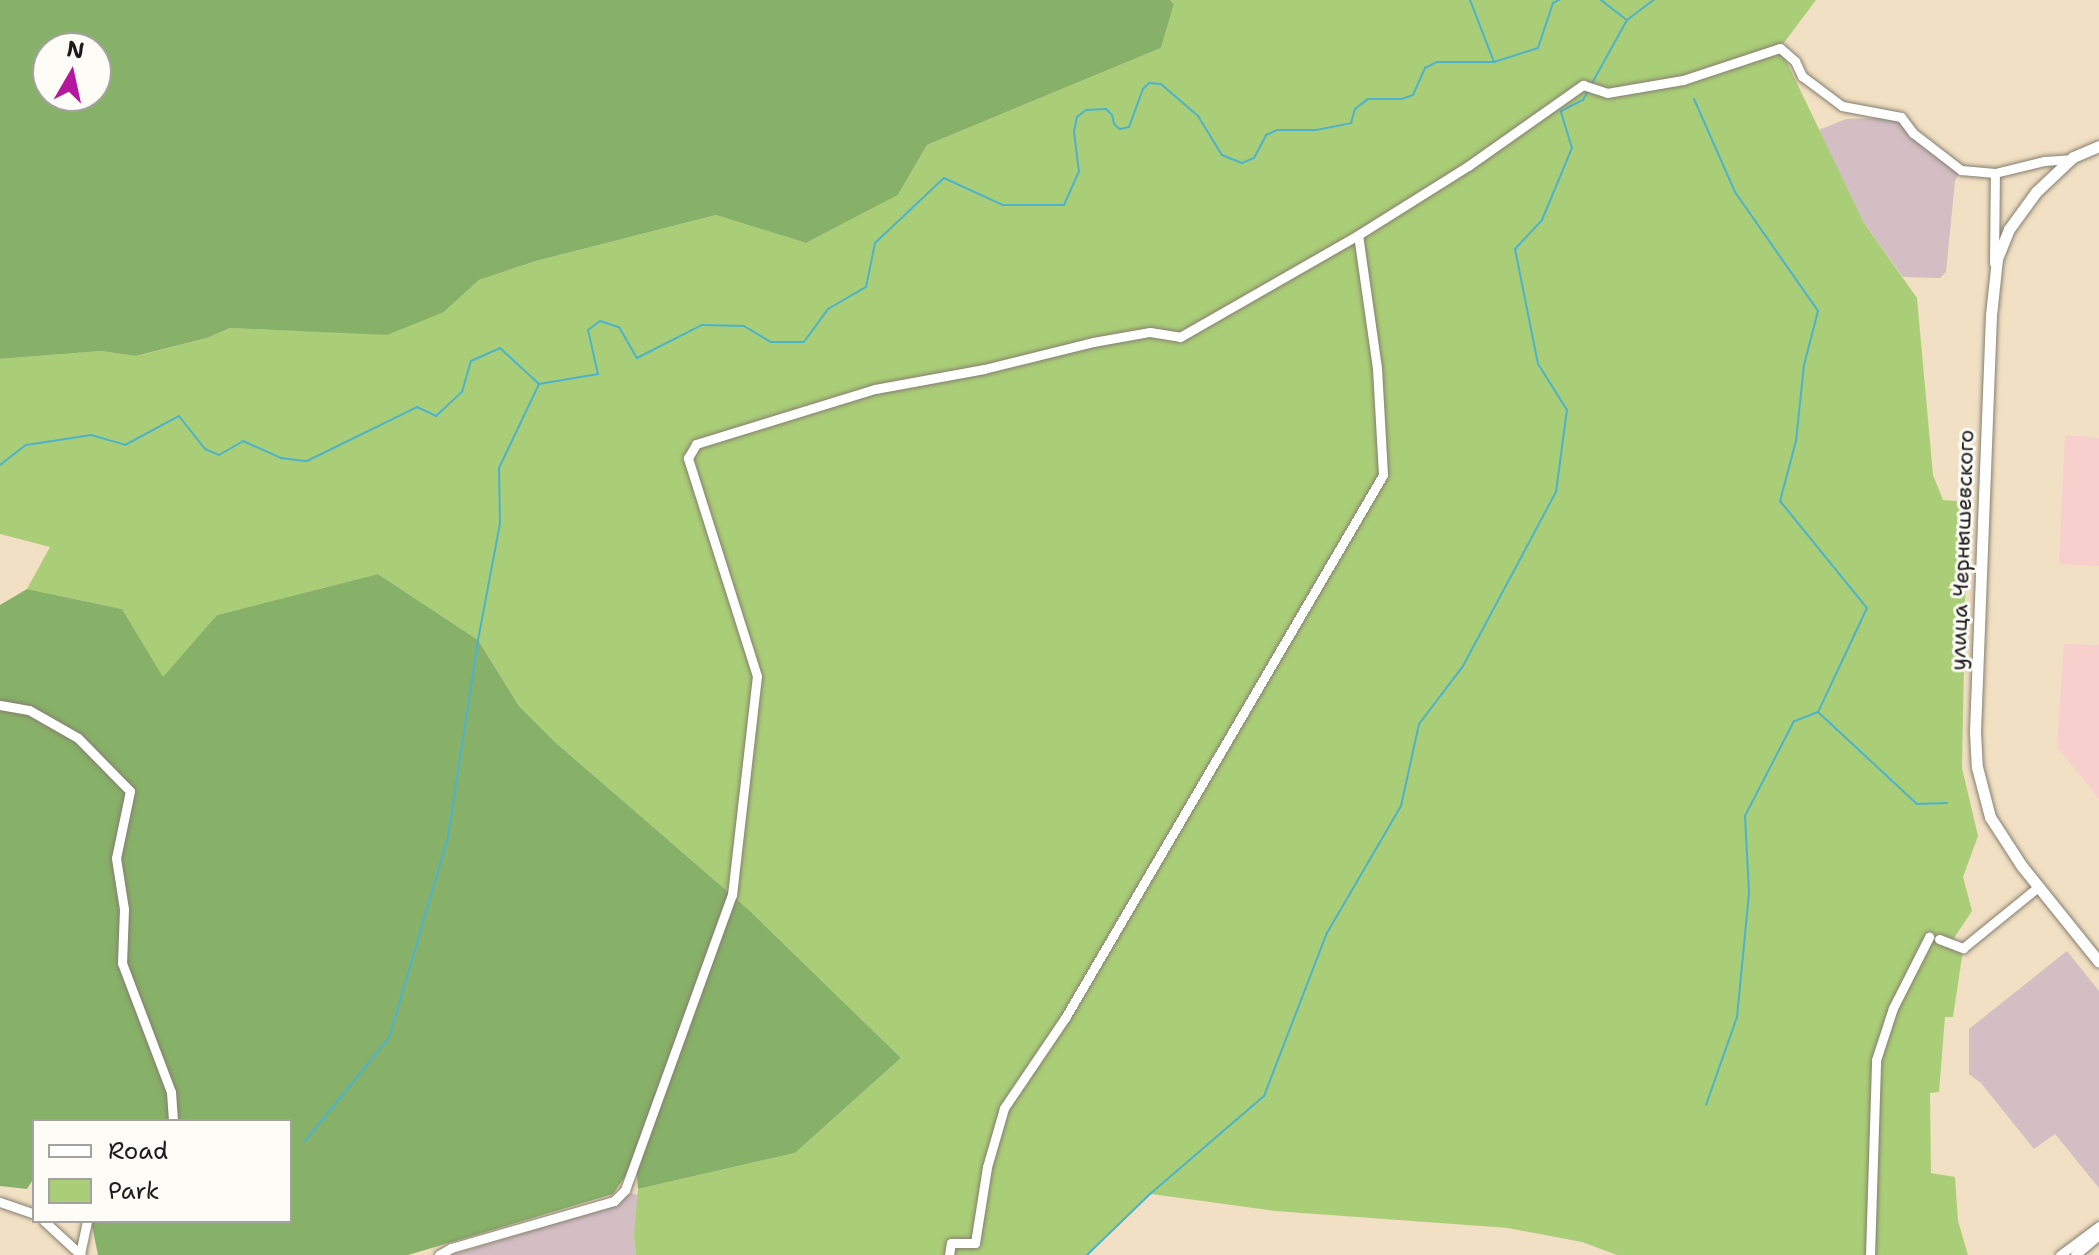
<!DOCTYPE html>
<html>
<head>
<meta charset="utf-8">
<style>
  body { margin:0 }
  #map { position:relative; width:2099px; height:1255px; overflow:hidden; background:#f1e0c3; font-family:"Shantell Sans",sans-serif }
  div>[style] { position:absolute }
  .built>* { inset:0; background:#f7d0cd }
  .industrial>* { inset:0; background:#d2bec3 }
  .green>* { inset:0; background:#aace77 }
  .forest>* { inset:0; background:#87b168 }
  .stream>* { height:2px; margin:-1px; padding:0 1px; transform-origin:1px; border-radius:1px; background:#4cb3cb }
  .roads { filter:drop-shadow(0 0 2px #867e70) drop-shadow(0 0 2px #867e70) }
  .minor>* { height:9px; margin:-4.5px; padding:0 4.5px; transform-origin:4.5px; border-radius:4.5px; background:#fff }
  .tertiary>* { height:11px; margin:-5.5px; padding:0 5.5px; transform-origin:5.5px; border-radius:5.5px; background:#fff }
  span { translate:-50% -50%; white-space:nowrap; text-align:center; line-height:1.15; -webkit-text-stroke:6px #fdfcf7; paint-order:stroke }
  .street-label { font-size:22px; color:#1c1c1c }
  .legend { position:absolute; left:32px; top:1119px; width:260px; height:104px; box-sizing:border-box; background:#fdfcf7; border:2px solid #a3a29f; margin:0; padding:10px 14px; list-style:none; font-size:24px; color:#1c1c1c }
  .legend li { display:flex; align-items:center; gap:16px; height:40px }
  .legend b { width:40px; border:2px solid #a3a29f }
  .north { position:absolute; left:32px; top:32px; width:80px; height:80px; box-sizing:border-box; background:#fdfcf7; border:2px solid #a3a29f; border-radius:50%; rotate:9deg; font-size:22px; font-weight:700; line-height:32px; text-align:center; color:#1c1c1c }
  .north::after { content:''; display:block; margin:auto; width:28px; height:36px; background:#b5179e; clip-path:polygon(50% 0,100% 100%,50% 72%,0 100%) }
</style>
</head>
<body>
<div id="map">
  <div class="built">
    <div style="clip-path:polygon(2065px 435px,2099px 438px,2099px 566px,2059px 564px)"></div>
    <div style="clip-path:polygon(2064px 644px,2099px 645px,2099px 799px,2057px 747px)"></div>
  </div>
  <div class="industrial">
    <div style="clip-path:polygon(1901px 117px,1961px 170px,1955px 181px,1946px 272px,1940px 278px,1903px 277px,1864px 223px,1819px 130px,1846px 119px)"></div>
    <div style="clip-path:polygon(2067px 951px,2099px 991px,2099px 1188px,2055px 1134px,2034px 1149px,1981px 1083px,1969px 1074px,1969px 1029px)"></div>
    <div style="clip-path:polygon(628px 1193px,640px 1195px,634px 1237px,636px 1255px,451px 1255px,614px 1206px)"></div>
  </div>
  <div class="green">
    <div style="clip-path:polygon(1170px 0,1816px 0,1780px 48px,1864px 223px,1917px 298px,1933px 475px,1943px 500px,1967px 502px,1962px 768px,1978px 836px,1963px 877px,1972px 911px,1954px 938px,1963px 950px,1953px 1017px,1945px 1017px,1939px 1092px,1930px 1093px,1931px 1173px,1955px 1177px,1958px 1221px,1968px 1255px,1617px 1255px,1582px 1242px,1508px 1228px,1275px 1211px,1151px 1194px,1087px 1255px,636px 1255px,634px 1237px,638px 1189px,795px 1153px,901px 1058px,749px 910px,555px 742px,519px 706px,478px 640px,378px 574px,217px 615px,163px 678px,122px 609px,27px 589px,50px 547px,0 534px,0 359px,101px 351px,137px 356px,207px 338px,230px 328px,307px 331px,444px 312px,479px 280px,536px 261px,716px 215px,806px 243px,898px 195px,927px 145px,1161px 48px,1174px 4px)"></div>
  </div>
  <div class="forest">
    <div style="clip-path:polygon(evenodd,0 0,1170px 0,1174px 4px,1161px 48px,927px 145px,898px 195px,806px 243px,716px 215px,536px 261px,479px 280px,444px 312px,387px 335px,230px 328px,207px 338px,136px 356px,101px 351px,0 359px,0 0,48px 48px,96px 48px,96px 96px,48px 96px,48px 48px)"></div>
    <div style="clip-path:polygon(378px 574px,478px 640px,519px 706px,555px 742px,749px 910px,901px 1058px,795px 1153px,638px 1189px,636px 1161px,613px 1194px,408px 1255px,98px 1255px,91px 1221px,290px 1221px,290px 1121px,34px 1121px,34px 1178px,27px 1189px,0 1186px,0 605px,27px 589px,122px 609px,163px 677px,217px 615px)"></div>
  </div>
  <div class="stream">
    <div style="left:1470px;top:0;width:66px;rotate:68.8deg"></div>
    <div style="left:1601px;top:0;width:33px;rotate:38deg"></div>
    <div style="left:1627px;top:20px;width:34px;rotate:-37deg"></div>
    <div style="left:1591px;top:85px;width:74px;rotate:-61deg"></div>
    <div style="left:1694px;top:99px;width:102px;rotate:66.2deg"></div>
    <div style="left:1735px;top:192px;width:145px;rotate:55.1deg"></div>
    <div style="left:1818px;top:311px;width:56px;rotate:104.5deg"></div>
    <div style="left:1804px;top:365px;width:76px;rotate:96deg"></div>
    <div style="left:1796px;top:441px;width:62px;rotate:104.9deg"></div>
    <div style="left:1780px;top:501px;width:138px;rotate:50.9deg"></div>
    <div style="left:1867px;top:608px;width:115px;rotate:115.2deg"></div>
    <div style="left:1818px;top:712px;width:26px;rotate:159deg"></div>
    <div style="left:1794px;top:721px;width:107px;rotate:117.3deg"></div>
    <div style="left:1745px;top:816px;width:77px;rotate:87deg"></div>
    <div style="left:1749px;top:893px;width:125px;rotate:95.5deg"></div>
    <div style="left:1737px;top:1017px;width:93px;rotate:109.4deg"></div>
    <div style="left:0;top:465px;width:33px;rotate:-38deg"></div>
    <div style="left:26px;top:445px;width:66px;rotate:-8.7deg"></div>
    <div style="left:91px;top:435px;width:35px;rotate:16deg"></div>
    <div style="left:125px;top:445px;width:61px;rotate:-28.2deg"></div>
    <div style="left:179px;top:416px;width:42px;rotate:51.8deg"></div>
    <div style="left:205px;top:449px;width:15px;rotate:23deg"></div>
    <div style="left:219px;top:455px;width:28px;rotate:-30deg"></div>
    <div style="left:243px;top:441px;width:42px;rotate:24.1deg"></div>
    <div style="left:281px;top:458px;width:26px;rotate:7deg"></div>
    <div style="left:307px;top:461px;width:123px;rotate:-26.1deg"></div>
    <div style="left:417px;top:407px;width:21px;rotate:25deg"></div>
    <div style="left:436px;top:416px;width:35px;rotate:-43deg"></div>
    <div style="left:462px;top:392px;width:32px;rotate:-74deg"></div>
    <div style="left:471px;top:361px;width:32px;rotate:-24deg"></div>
    <div style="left:500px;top:348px;width:53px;rotate:42.7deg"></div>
    <div style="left:539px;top:384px;width:60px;rotate:-9.6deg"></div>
    <div style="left:598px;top:374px;width:45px;rotate:-102.8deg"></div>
    <div style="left:588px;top:330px;width:15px;rotate:-37deg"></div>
    <div style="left:600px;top:321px;width:20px;rotate:18deg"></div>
    <div style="left:619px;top:327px;width:36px;rotate:60deg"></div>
    <div style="left:637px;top:358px;width:73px;rotate:-26.9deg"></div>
    <div style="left:702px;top:325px;width:42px;rotate:1.4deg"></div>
    <div style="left:744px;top:326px;width:31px;rotate:31deg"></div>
    <div style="left:771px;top:342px;width:33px"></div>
    <div style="left:804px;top:342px;width:41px;rotate:-54deg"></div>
    <div style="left:828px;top:309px;width:44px;rotate:-30.1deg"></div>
    <div style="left:866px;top:287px;width:45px;rotate:-78.4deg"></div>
    <div style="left:875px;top:243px;width:95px;rotate:-43.3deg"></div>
    <div style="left:944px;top:178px;width:65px;rotate:24.6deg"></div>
    <div style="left:1003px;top:205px;width:61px"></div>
    <div style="left:1064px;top:205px;width:36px;rotate:-66deg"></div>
    <div style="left:1079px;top:172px;width:40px;rotate:-97.1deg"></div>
    <div style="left:1074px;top:132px;width:15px;rotate:-79deg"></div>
    <div style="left:1077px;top:117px;width:11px;rotate:-38deg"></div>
    <div style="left:1086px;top:110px;width:20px;rotate:-3deg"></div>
    <div style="left:1106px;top:109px;width:8px;rotate:45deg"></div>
    <div style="left:1112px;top:115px;width:9px;rotate:77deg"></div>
    <div style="left:1114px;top:124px;width:8px;rotate:40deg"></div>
    <div style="left:1120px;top:129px;width:9px;rotate:-13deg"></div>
    <div style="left:1129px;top:127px;width:40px;rotate:-69.8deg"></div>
    <div style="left:1143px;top:89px;width:8px;rotate:-45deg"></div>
    <div style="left:1149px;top:83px;width:12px;rotate:5deg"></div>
    <div style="left:1161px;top:84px;width:49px;rotate:40.9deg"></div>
    <div style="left:1198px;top:116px;width:46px;rotate:58.4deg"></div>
    <div style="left:1222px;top:155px;width:22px;rotate:22deg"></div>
    <div style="left:1242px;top:163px;width:13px;rotate:-23deg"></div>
    <div style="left:1254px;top:158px;width:26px;rotate:-62deg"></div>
    <div style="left:1266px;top:135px;width:12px;rotate:-24deg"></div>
    <div style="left:1277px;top:130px;width:39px"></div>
    <div style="left:1316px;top:130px;width:36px;rotate:-11deg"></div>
    <div style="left:1351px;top:123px;width:15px;rotate:-74deg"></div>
    <div style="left:1355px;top:109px;width:16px;rotate:-38deg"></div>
    <div style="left:1368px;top:99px;width:34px"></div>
    <div style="left:1402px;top:99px;width:12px;rotate:-20deg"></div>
    <div style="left:1413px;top:95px;width:30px;rotate:-66deg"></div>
    <div style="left:1425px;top:68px;width:13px;rotate:-27deg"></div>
    <div style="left:1437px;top:62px;width:57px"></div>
    <div style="left:1494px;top:62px;width:46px;rotate:-17.7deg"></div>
    <div style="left:1538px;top:48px;width:47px;rotate:-71.6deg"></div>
    <div style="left:1553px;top:3px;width:7px;rotate:-27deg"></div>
    <div style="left:1818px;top:712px;width:135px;rotate:42.9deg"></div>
    <div style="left:1917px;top:804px;width:30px;rotate:-2deg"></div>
    <div style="left:305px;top:1141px;width:133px;rotate:-50.8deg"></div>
    <div style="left:389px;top:1038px;width:209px;rotate:-73.6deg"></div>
    <div style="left:448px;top:837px;width:199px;rotate:-81.3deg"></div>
    <div style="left:478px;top:640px;width:118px;rotate:-79.3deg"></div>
    <div style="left:500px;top:524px;width:56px;rotate:-91deg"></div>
    <div style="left:499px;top:468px;width:93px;rotate:-64.5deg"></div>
    <div style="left:1087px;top:1255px;width:88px;rotate:-44.1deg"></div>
    <div style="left:1150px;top:1194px;width:150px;rotate:-40.7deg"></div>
    <div style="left:1264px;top:1096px;width:175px;rotate:-68.9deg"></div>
    <div style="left:1327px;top:933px;width:147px;rotate:-59.8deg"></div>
    <div style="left:1401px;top:806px;width:84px;rotate:-77.6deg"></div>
    <div style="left:1419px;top:724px;width:73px;rotate:-52.8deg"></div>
    <div style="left:1463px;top:666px;width:197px;rotate:-61.9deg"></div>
    <div style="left:1556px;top:492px;width:83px;rotate:-82.4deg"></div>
    <div style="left:1567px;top:410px;width:54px;rotate:-122.2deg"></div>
    <div style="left:1538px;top:364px;width:117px;rotate:-101.3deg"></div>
    <div style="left:1515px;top:249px;width:40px;rotate:-47deg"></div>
    <div style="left:1542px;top:220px;width:78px;rotate:-67.4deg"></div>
    <div style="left:1572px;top:148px;width:39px;rotate:-107deg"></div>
    <div style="left:1561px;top:111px;width:25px;rotate:-27deg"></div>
    <div style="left:1583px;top:100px;width:10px;rotate:-61deg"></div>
  </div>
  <div class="roads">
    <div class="minor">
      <div style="left:1994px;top:263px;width:90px;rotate:-89.4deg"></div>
      <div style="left:0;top:705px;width:29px;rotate:10deg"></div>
      <div style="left:29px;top:710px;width:56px;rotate:29.7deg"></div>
      <div style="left:78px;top:738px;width:74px;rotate:45.5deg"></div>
      <div style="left:130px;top:791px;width:68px;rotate:101.8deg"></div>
      <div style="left:116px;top:858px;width:52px;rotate:81.1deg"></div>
      <div style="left:124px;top:909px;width:54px;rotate:92.1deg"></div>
      <div style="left:122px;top:963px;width:138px;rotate:69.2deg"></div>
      <div style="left:171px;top:1092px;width:29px;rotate:86deg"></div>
      <div style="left:1939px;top:939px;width:26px;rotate:21deg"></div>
      <div style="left:1963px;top:948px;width:97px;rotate:-39.1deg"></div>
      <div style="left:0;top:1202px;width:36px;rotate:19deg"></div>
      <div style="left:44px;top:1221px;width:50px;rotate:42.6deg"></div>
      <div style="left:80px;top:1254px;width:34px;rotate:-78deg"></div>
      <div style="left:439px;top:1255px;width:14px;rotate:-30deg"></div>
      <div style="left:451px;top:1248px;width:170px;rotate:-16.1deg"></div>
      <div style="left:614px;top:1201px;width:16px;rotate:-45deg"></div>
      <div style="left:625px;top:1190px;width:314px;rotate:-70.1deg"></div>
      <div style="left:732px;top:895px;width:220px;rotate:-83.5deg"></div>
      <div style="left:757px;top:676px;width:229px;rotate:-107.6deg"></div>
      <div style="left:688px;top:458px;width:16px;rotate:-60deg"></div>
      <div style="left:696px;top:444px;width:187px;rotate:-17.1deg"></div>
      <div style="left:875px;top:389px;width:111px;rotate:-10.4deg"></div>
      <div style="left:984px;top:369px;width:112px;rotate:-13.9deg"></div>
      <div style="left:1093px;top:342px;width:58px;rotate:-10deg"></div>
      <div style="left:1150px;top:332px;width:30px;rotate:9deg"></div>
      <div style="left:1180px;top:337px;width:205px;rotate:-29.8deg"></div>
      <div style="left:1358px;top:235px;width:130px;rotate:-32.1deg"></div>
      <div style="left:1468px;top:166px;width:141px;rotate:-35.2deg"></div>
      <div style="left:1583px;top:85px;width:25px;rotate:18deg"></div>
      <div style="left:1607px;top:93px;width:77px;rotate:-9.7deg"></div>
      <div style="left:1683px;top:80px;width:102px;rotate:-18.3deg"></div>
      <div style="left:1780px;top:48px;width:20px;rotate:41deg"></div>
      <div style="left:1795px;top:61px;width:17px;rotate:65deg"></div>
      <div style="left:1802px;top:76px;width:50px;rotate:36.9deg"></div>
      <div style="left:1842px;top:106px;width:60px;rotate:10.6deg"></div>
      <div style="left:1901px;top:117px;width:20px;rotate:53deg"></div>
      <div style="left:1913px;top:133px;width:61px;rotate:37.6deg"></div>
      <div style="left:1961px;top:170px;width:34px;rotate:5deg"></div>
      <div style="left:1995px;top:173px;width:50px;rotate:-13.8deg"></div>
      <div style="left:2044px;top:161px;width:27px;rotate:-4deg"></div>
      <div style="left:949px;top:1255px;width:12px;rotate:-81deg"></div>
      <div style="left:951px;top:1243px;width:24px"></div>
      <div style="left:975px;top:1243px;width:77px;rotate:-81deg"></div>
      <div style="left:987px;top:1167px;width:61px;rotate:-73.9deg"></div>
      <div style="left:1004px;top:1108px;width:109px;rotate:-55.9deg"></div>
      <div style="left:1065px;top:1018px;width:629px;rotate:-59.65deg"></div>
      <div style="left:1383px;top:475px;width:107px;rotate:-93.2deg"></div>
      <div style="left:1377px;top:368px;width:134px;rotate:-98.1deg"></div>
      <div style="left:1870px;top:1255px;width:195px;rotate:-88.2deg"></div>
      <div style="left:1876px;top:1060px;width:55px;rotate:-71.9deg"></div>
      <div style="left:1893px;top:1008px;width:80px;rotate:-63.1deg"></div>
      <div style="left:2060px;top:1255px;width:49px;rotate:-36.6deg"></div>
      <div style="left:2075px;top:1255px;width:31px;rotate:-40deg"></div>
    </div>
    <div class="tertiary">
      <div style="left:2099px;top:146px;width:28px;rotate:157deg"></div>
      <div style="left:2073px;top:157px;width:51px;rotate:136.6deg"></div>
      <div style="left:2036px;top:192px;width:46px;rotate:126.1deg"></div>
      <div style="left:2009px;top:229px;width:32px;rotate:112deg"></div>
      <div style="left:1997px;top:259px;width:56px;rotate:96.1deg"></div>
      <div style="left:1991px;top:315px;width:417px;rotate:92.2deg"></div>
      <div style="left:1975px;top:732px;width:35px;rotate:87deg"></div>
      <div style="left:1977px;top:767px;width:52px;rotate:75.4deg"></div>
      <div style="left:1990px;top:817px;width:57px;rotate:57.1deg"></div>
      <div style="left:2021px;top:865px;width:124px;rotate:51.2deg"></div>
    </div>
  </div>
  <div class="street-label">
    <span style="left:1962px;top:550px;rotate:-88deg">улица Чернышевского</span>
  </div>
  <ul class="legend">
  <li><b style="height:10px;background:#fff"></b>Road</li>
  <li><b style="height:22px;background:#aace77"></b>Park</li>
  </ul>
  <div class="north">N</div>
</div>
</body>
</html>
